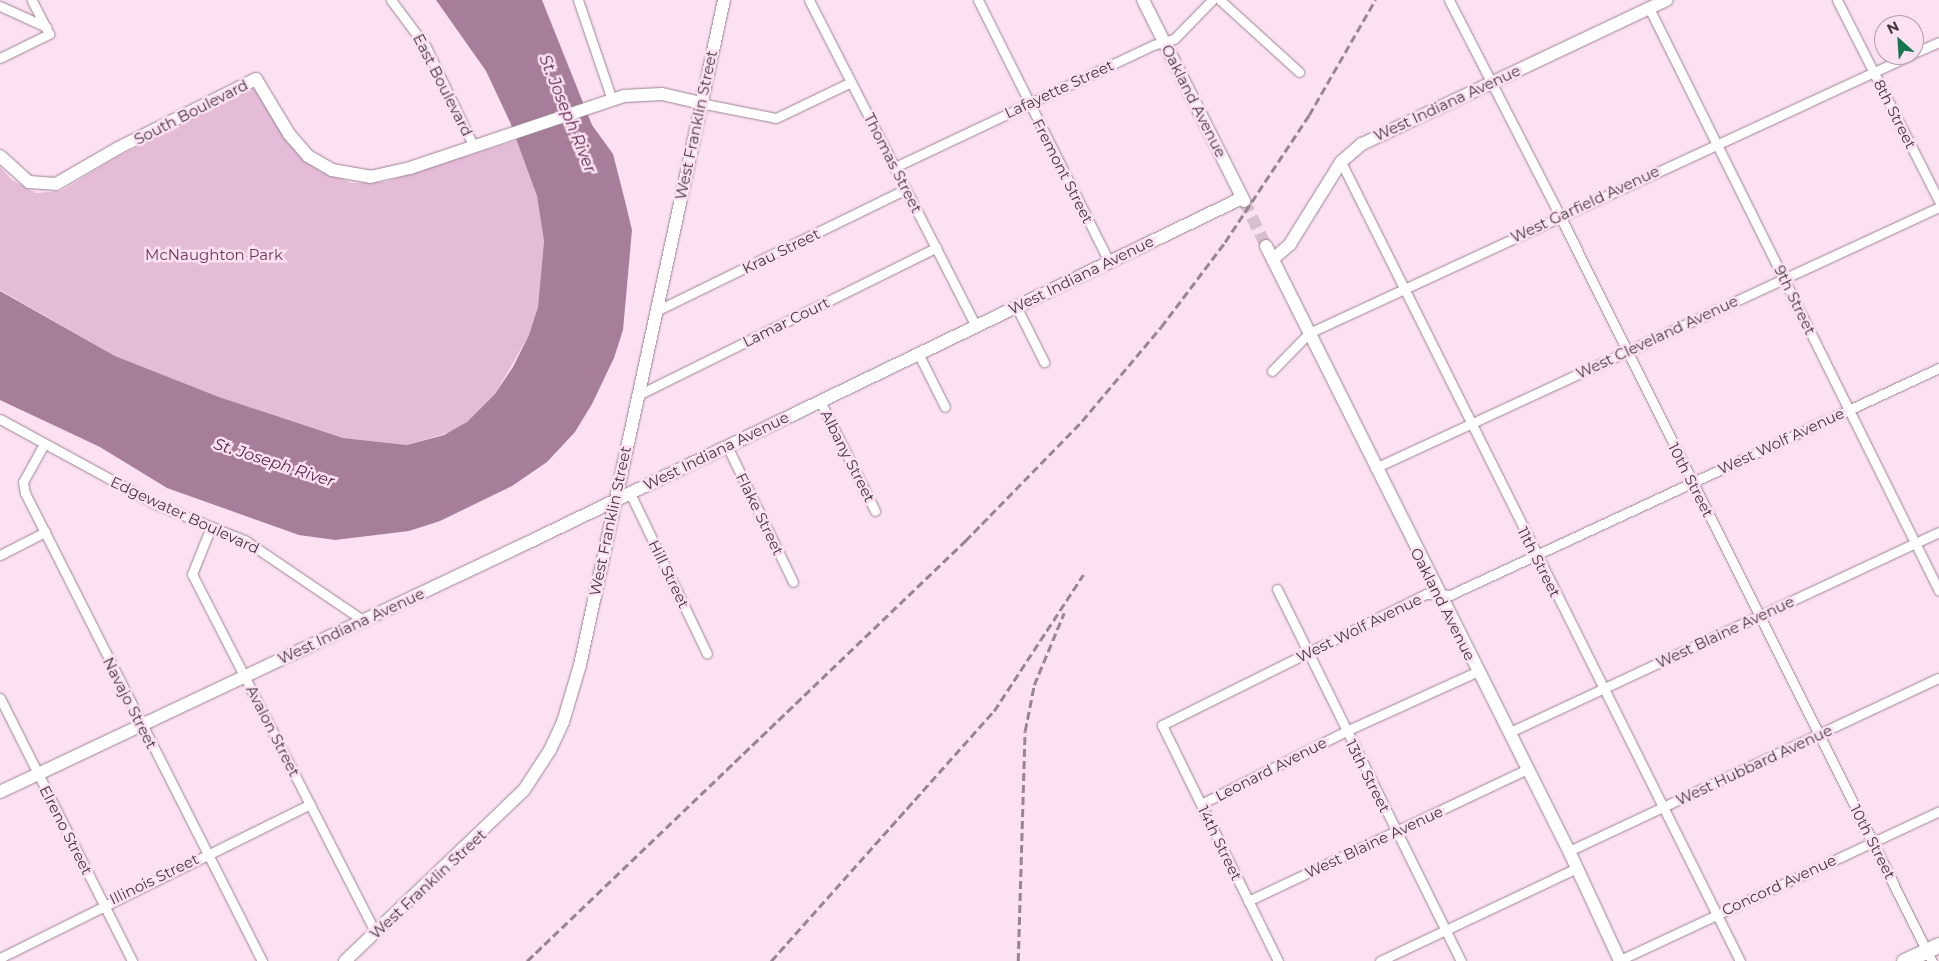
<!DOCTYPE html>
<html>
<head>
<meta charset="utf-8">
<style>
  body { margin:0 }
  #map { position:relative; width:1939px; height:961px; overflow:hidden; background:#fce1f3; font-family:Montserrat,sans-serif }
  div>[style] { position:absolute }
  .green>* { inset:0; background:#e5bcd7 }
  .water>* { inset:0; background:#a67e99 }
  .secondary-tunnel>* { height:12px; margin-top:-6px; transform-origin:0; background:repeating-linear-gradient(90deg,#d7bfcf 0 12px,transparent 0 18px) }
  .roads { filter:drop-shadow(0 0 1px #9c8393) drop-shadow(0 0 1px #9c8393) }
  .street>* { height:9px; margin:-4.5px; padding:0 4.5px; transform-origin:4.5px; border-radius:4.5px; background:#fff }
  .secondary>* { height:12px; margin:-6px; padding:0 6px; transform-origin:6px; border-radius:6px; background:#fff }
  .primary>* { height:15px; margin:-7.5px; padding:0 7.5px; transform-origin:7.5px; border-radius:7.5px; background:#fff }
  .rail>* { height:2.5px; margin-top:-1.25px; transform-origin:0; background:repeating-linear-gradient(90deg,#988591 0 8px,transparent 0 12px) }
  span { translate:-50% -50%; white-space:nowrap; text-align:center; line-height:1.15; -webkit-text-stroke:5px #fce1f3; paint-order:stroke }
  .street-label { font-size:15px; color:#443940 }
  .park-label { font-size:15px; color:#6d375d }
  .water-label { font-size:16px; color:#572349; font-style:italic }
  .north { position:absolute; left:1874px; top:15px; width:50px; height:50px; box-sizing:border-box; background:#fce1f3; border:1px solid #b29eab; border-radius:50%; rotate:334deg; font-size:14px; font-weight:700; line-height:20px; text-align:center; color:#443940 }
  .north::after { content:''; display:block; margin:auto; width:18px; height:22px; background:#16764d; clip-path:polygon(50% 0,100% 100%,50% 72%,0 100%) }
</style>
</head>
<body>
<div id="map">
  <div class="green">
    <div style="clip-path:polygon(253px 89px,258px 92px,300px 155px,319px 171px,352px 183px,385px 182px,518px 140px,537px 196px,544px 241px,538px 307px,529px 335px,495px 394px,460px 429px,407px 445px,343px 438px,219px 397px,115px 356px,0 290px,0 167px,12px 180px,36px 193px,61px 191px,117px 157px)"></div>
  </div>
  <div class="water">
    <div style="clip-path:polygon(436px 0,542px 0,592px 125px,613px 154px,624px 197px,632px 230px,623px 330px,614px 358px,592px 404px,575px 432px,547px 462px,512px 486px,440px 521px,409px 531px,335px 540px,299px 535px,167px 488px,100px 447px,0 400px,0 291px,115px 356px,219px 397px,343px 438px,407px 445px,444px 435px,467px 422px,495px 394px,513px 367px,529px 335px,538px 307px,544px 241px,537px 196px,510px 122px,486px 71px)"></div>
  </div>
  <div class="secondary-tunnel">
    <div style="left:1244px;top:201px;width:50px;rotate:63.9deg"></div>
  </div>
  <div class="roads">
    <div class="street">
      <div style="left:391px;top:0;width:59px;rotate:53.3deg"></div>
      <div style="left:426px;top:47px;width:111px;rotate:64.4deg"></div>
      <div style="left:578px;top:0;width:106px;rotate:71.2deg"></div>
      <div style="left:809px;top:0;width:366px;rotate:62.9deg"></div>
      <div style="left:978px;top:0;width:293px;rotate:63.4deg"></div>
      <div style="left:1220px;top:0;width:107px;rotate:42.3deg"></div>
      <div style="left:1449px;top:0;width:243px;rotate:62.8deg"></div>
      <div style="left:1560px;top:216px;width:833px;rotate:63.47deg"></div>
      <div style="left:1837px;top:0;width:225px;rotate:63.1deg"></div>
      <div style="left:0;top:6px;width:51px;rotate:24.5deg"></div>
      <div style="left:1649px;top:8px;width:651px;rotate:63.55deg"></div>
      <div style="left:1914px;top:53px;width:27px;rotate:-24deg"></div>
      <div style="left:0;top:58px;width:55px;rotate:-26.1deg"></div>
      <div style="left:49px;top:34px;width:38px;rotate:-117deg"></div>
      <div style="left:700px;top:103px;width:77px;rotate:11.2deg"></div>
      <div style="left:776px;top:118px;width:83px;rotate:-25.6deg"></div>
      <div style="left:1341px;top:162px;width:893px;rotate:63.46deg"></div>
      <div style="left:895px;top:167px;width:285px;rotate:-25.3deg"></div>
      <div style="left:1153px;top:45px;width:22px;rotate:-16deg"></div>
      <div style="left:1174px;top:39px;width:54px;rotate:-45.7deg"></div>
      <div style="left:1016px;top:306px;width:63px;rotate:63.4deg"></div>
      <div style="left:656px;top:311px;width:278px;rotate:-26deg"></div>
      <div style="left:918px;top:353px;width:60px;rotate:63.4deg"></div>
      <div style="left:1272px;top:371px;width:53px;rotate:-45.8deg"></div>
      <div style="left:1309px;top:333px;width:663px;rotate:-24.79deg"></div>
      <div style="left:636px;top:396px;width:335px;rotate:-26.3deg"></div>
      <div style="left:820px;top:401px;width:123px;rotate:63.4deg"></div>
      <div style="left:0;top:419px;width:178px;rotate:28.6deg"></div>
      <div style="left:156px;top:504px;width:97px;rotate:22.3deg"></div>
      <div style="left:246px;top:541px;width:143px;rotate:34.1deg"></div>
      <div style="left:44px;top:444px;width:43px;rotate:118.9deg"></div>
      <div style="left:23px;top:482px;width:11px;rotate:80deg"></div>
      <div style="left:25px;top:493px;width:525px;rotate:63.14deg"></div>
      <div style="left:727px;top:446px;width:151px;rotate:64.1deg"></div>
      <div style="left:1375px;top:468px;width:621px;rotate:-24.83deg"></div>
      <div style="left:630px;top:493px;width:178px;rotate:64.4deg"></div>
      <div style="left:211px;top:527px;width:51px;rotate:112deg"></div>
      <div style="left:192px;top:574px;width:403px;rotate:62.9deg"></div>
      <div style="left:0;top:555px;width:51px;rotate:-27.1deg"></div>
      <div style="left:1277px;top:589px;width:415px;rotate:63.7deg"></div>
      <div style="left:0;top:698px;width:294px;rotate:63.3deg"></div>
      <div style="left:1510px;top:732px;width:473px;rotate:-25deg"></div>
      <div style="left:1201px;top:804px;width:162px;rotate:-26.7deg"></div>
      <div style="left:1346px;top:731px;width:145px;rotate:-24.4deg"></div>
      <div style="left:1569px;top:851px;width:408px;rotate:-25.1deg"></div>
      <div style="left:1248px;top:901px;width:309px;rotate:-25.3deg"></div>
      <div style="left:0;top:958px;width:346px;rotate:-26.4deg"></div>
      <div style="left:1620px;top:960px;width:352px;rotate:-25deg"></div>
      <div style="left:1278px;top:961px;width:263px;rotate:-116.2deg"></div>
      <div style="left:1162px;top:725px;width:295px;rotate:-26.4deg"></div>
      <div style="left:1426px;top:594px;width:24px;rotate:2deg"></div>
      <div style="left:1450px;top:595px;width:539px;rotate:-24.9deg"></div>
      <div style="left:1380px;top:961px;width:218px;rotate:-25.3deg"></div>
    </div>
    <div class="secondary">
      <div style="left:1143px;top:0;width:225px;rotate:63.3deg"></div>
      <div style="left:0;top:156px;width:39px;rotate:42deg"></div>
      <div style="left:29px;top:182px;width:27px;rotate:4deg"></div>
      <div style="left:56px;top:184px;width:72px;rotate:-30.1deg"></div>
      <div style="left:118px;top:148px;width:154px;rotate:-26.6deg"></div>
      <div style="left:256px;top:79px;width:64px;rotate:59deg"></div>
      <div style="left:289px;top:134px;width:29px;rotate:49deg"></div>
      <div style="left:308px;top:156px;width:28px;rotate:30deg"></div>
      <div style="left:332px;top:170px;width:39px;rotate:10deg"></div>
      <div style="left:370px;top:177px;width:41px;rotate:-12.7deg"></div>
      <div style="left:410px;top:168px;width:226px;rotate:-18.6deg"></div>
      <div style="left:624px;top:96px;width:38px;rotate:-3deg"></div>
      <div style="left:662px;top:94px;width:39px;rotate:13deg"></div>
      <div style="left:1266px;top:246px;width:677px;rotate:63.4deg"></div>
      <div style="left:1569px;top:851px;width:121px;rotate:65.1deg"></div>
      <div style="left:1273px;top:259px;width:23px;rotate:-41deg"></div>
      <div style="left:1290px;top:244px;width:97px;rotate:-58.1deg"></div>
      <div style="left:1341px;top:162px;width:28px;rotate:-41deg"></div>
      <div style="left:1362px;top:144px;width:337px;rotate:-25.3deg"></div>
      <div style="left:0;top:792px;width:583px;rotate:-25.29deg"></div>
      <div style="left:527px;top:543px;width:794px;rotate:-25.76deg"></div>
      <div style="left:345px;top:961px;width:248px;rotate:-43.7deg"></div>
      <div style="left:524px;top:790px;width:48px;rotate:-57deg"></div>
      <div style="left:550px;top:750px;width:31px;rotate:-65deg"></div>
      <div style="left:563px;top:722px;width:59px;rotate:-73.4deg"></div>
      <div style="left:580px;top:665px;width:680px;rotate:-77.78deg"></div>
    </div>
    <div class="primary">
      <div style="left:1904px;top:961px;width:38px;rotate:-25deg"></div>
    </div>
  </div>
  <div class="rail">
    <div style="left:527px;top:961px;width:607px;rotate:-43.8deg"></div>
    <div style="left:965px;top:541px;width:168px;rotate:-45.7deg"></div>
    <div style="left:1082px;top:421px;width:123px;rotate:-50deg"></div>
    <div style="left:1161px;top:327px;width:106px;rotate:-53deg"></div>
    <div style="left:1225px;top:242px;width:152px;rotate:-56.5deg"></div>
    <div style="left:1309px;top:115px;width:133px;rotate:-60.1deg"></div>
    <div style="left:771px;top:961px;width:335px;rotate:-48.3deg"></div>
    <div style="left:994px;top:711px;width:163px;rotate:-56.8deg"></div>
    <div style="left:1018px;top:961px;width:230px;rotate:-88.3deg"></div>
    <div style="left:1025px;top:731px;width:47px;rotate:-78.9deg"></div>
    <div style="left:1034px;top:685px;width:78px;rotate:-67.4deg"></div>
  </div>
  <div class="street-label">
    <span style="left:443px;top:85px;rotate:63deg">East Boulevard</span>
    <span style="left:1059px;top:89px;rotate:-25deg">Lafayette Street</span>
    <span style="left:1194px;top:101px;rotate:63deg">Oakland Avenue</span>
    <span style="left:1447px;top:103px;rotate:-25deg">West Indiana Avenue</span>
    <span style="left:191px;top:112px;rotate:-27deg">South Boulevard</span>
    <span style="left:1895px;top:114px;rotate:63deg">8th Street</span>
    <span style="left:696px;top:125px;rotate:-78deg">West Franklin Street</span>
    <span style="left:893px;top:163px;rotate:63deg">Thomas Street</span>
    <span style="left:1063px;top:171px;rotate:63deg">Fremont Street</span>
    <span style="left:1585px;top:204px;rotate:-25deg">West Garfield Avenue</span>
    <span style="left:781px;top:251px;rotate:-26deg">Krau Street</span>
    <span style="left:1081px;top:275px;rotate:-26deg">West Indiana Avenue</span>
    <span style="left:1795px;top:300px;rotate:64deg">9th Street</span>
    <span style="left:786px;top:322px;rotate:-26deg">Lamar Court</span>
    <span style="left:1657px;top:337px;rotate:-25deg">West Cleveland Avenue</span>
    <span style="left:1781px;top:441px;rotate:-25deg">West Wolf Avenue</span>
    <span style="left:716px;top:451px;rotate:-26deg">West Indiana Avenue</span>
    <span style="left:848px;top:456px;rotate:63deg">Albany Street</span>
    <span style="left:1691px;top:480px;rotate:63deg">10th Street</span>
    <span style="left:760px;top:514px;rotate:64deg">Flake Street</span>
    <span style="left:185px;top:515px;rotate:25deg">Edgewater Boulevard</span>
    <span style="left:610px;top:521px;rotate:-78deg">West Franklin Street</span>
    <span style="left:1539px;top:562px;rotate:63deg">11th Street</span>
    <span style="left:669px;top:574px;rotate:64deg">Hill Street</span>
    <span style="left:1443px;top:604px;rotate:63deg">Oakland Avenue</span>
    <span style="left:351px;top:626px;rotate:-25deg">West Indiana Avenue</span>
    <span style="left:1359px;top:628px;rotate:-26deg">West Wolf Avenue</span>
    <span style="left:1725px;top:632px;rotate:-25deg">West Blaine Avenue</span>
    <span style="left:130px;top:703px;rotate:63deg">Navajo Street</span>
    <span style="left:273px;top:731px;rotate:63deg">Avalon Street</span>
    <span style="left:1754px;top:765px;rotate:-25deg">West Hubbard Avenue</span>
    <span style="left:1271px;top:769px;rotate:-27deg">Leonard Avenue</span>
    <span style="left:1368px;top:776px;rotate:63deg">13th Street</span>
    <span style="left:66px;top:830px;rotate:63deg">Elreno Street</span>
    <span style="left:1374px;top:842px;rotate:-25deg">West Blaine Avenue</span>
    <span style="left:1873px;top:842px;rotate:63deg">10th Street</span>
    <span style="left:1220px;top:843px;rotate:64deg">14th Street</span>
    <span style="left:154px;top:879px;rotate:-26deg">Illinois Street</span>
    <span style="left:428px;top:884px;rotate:-43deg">West Franklin Street</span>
    <span style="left:1779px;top:885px;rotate:-25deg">Concord Avenue</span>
  </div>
  <div class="park-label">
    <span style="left:214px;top:255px">McNaughton Park</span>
  </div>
  <div class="water-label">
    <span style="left:567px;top:114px;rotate:68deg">St. Joseph River</span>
    <span style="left:274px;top:463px;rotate:18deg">St. Joseph River</span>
  </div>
  <div class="north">N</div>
</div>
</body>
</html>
